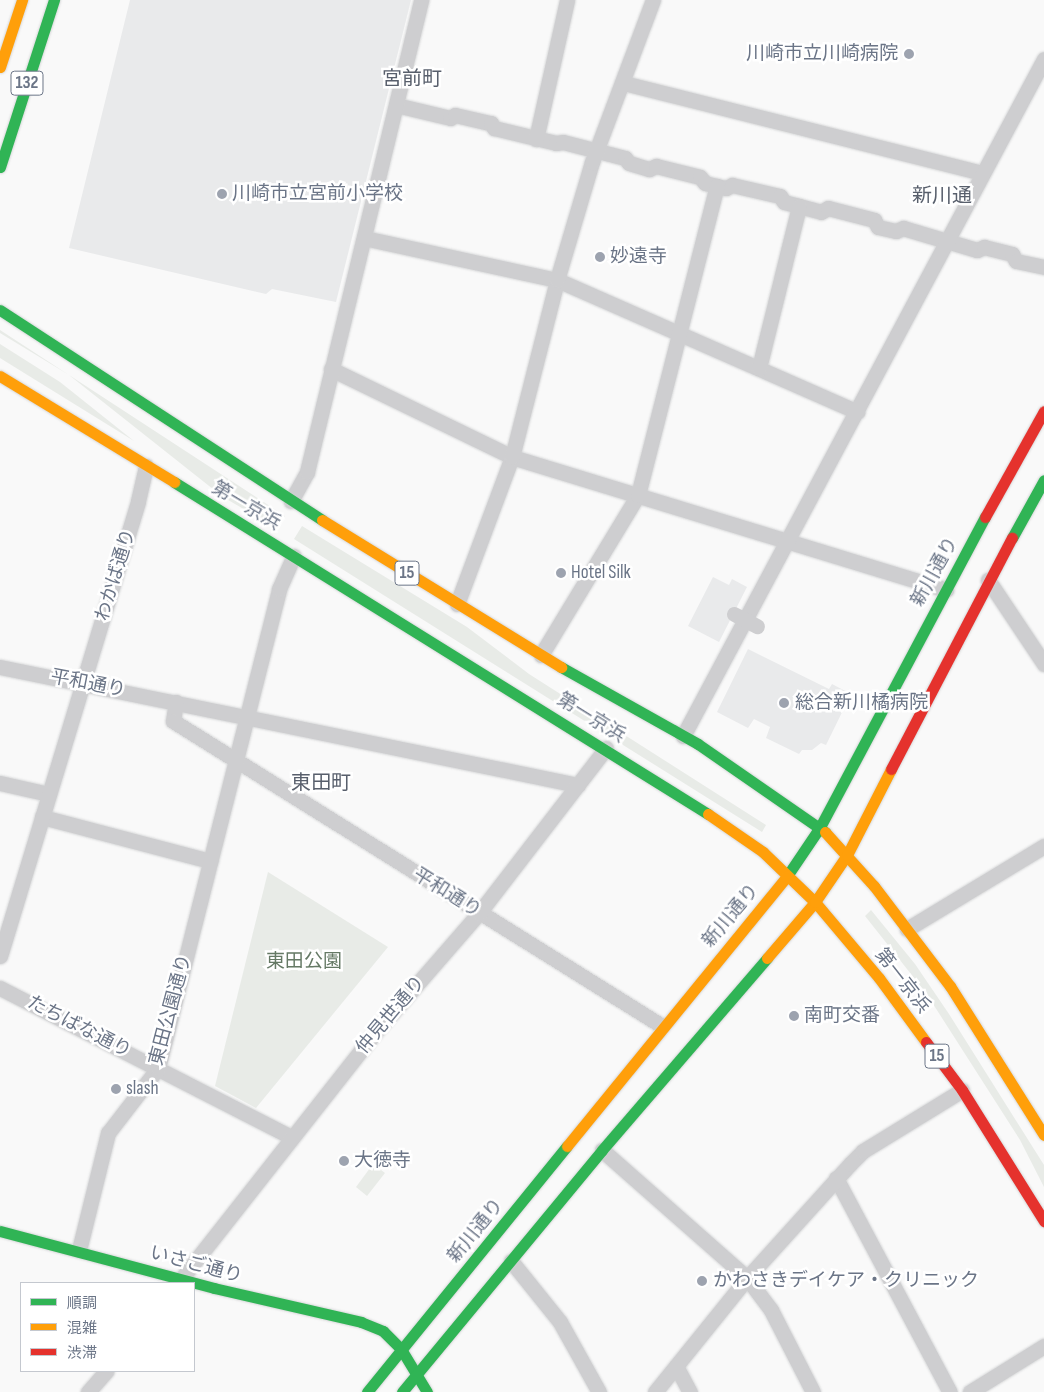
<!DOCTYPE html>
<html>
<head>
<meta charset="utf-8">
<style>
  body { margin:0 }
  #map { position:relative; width:1044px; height:1392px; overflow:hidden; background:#f9f9f9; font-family:"Sofia Sans Condensed","Noto Sans JP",sans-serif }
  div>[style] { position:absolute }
  .built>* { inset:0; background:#e9eaeb }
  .green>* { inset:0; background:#e8ebe7 }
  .roads { filter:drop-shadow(0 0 1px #d6d7d8) drop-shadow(0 0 1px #d6d7d8) }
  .street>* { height:15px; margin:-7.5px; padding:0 7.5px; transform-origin:7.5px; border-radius:7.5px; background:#ceced0 }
  .fast>* { height:11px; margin:-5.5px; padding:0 5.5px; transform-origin:5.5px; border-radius:5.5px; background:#30b455 }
  .slow>* { height:11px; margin:-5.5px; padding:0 5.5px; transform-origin:5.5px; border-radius:5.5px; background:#ff9f0a }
  .jam>* { height:11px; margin:-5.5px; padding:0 5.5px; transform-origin:5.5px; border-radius:5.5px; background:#e5322d }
  .street-bridge>* { height:15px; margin:-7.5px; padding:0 7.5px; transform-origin:7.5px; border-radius:7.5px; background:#ceced0 }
  .dots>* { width:14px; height:14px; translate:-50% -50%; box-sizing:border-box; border:2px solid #fff; border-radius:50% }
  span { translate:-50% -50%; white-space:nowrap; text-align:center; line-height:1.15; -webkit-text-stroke:5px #fff; paint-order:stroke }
  .shield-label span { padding:1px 4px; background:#fff; border:1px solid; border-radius:4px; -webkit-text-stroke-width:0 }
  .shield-label { font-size:18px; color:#6b7587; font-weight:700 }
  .poi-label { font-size:19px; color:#6b7587 }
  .right { translate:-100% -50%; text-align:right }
  .left { translate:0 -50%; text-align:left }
  .street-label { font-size:19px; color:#6b7587 }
  .park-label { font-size:19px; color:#657965 }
  .neighbourhood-label { font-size:20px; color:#585f6c }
  .legend { position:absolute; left:20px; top:1282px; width:175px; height:90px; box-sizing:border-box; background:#fff; border:1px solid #c4c8cf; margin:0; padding:6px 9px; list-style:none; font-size:15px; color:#6b7587 }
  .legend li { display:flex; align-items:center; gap:10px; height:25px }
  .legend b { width:25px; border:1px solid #c4c8cf }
</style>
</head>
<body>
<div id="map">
  <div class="built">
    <div style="clip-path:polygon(130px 0,411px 0,336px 302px,272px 289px,266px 294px,69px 248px)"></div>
    <div style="clip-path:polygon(713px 577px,729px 585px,732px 579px,747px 587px,719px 642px,688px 626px)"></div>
    <div style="clip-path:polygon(748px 649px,829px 689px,832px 684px,851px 694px,826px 745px,821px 743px,812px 750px,802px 750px,799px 754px,766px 738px,770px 727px,754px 719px,748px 728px,717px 712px)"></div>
  </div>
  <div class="green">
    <div style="clip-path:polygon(0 330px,285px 516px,278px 529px,223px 497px,69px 375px,0 333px)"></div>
    <div style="clip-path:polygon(0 344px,60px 382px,134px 441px,0 358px)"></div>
    <div style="clip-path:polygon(302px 526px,467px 627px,529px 674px,766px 825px,762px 832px,294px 539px)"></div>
    <div style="clip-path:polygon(268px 872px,388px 947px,256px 1108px,215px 1086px)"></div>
    <div style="clip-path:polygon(871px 910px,915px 964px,949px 1014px,1044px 1165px,1044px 1187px,1020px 1140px,926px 993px,865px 916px)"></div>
    <div style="clip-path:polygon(373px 1164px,385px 1173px,367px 1196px,356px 1187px)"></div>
  </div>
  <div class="roads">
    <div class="street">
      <div style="left:624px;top:83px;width:368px;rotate:14.1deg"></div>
      <div style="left:396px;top:105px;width:56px;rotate:13.5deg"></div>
      <div style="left:450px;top:118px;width:6px;rotate:-31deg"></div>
      <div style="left:455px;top:115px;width:37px;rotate:13deg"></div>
      <div style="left:491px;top:123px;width:6px;rotate:59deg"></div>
      <div style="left:494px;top:128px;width:64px;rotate:13.6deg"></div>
      <div style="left:556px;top:143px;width:7px;rotate:-8deg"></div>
      <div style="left:563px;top:142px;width:64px;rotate:14.5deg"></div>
      <div style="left:625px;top:158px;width:6px;rotate:51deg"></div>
      <div style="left:629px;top:163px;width:21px;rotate:17deg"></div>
      <div style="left:649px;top:169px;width:8px;rotate:-23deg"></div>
      <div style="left:656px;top:166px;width:45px;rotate:14deg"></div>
      <div style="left:700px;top:177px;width:8px;rotate:50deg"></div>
      <div style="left:705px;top:183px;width:12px;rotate:14deg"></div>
      <div style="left:717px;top:186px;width:9px;rotate:13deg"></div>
      <div style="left:726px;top:188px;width:7px;rotate:-27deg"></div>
      <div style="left:732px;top:185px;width:49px;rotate:12.9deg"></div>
      <div style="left:780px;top:196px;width:7px;rotate:56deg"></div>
      <div style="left:784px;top:202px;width:38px;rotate:15deg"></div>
      <div style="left:821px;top:212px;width:8px;rotate:-30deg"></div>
      <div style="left:828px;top:208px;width:48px;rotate:14.6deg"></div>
      <div style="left:874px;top:220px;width:8px;rotate:60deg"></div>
      <div style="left:878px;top:227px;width:18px;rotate:13deg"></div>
      <div style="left:896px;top:231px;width:8px;rotate:-23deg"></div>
      <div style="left:903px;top:228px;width:77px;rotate:16.6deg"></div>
      <div style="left:977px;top:250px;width:8px;rotate:-23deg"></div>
      <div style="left:984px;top:247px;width:29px;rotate:14deg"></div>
      <div style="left:1012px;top:254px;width:8px;rotate:60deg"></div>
      <div style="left:1016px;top:261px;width:29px;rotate:12deg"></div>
      <div style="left:536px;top:139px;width:142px;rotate:-77.4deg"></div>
      <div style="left:364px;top:238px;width:198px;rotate:12.3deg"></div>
      <div style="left:557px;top:280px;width:328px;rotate:23.7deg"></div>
      <div style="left:759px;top:368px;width:167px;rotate:-76.1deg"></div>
      <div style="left:331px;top:369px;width:201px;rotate:25.9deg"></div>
      <div style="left:512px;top:457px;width:454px;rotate:17deg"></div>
      <div style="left:291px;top:501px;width:33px;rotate:-61deg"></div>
      <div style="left:307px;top:472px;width:486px;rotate:-76.4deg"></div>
      <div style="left:988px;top:580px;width:101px;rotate:56.3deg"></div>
      <div style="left:457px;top:604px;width:157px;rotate:-69.5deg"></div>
      <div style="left:512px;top:457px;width:183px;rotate:-75.7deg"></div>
      <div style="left:557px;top:280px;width:123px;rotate:-73.5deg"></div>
      <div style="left:592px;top:162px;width:173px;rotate:-69.4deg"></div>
      <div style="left:541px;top:655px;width:187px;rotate:-58.8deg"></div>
      <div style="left:638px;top:495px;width:319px;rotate:-75.7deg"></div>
      <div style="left:0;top:667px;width:590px;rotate:11.54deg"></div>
      <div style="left:176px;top:702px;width:19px;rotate:99deg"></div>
      <div style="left:173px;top:721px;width:576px;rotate:31.95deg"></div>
      <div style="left:683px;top:736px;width:767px;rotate:-61.93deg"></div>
      <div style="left:0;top:783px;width:50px;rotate:12.7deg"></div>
      <div style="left:42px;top:817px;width:174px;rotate:14.7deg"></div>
      <div style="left:907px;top:929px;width:160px;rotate:-31.2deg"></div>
      <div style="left:0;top:956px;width:475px;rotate:-73.1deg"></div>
      <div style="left:138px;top:501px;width:36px;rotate:-77deg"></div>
      <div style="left:0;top:988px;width:327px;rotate:27.1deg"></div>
      <div style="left:602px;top:1150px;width:193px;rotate:41.4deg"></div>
      <div style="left:747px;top:1278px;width:40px;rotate:53deg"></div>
      <div style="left:771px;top:1310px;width:92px;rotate:62.9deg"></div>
      <div style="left:836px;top:1178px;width:242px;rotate:62deg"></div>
      <div style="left:79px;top:1250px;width:121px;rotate:-76.1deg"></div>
      <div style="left:108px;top:1133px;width:82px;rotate:-52.4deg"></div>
      <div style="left:158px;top:1068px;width:494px;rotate:-75.8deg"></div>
      <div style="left:279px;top:589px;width:36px;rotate:-66deg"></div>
      <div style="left:511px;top:1261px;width:78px;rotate:51.2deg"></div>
      <div style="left:560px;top:1322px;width:80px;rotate:60.9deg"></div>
      <div style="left:178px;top:1283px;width:325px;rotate:-51.8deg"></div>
      <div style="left:379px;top:1028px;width:152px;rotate:-49deg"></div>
      <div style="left:479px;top:913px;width:208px;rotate:-52.4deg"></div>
      <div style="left:676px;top:1366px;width:30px;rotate:62deg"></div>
      <div style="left:88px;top:1392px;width:28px;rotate:-49deg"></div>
      <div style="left:655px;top:1392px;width:146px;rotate:-51.1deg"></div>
      <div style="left:747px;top:1278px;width:154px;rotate:-47.9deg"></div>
      <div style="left:850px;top:1164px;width:18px;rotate:-45deg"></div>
      <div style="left:863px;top:1151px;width:116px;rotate:-31.6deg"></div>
      <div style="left:970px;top:1392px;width:87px;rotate:-31.9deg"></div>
    </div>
    <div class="fast">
      <div style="left:0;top:167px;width:176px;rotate:-72.1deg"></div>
      <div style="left:0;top:310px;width:384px;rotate:33.1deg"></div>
      <div style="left:174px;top:482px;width:629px;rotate:31.87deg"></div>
      <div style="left:1012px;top:538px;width:66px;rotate:-61.1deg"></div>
      <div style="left:561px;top:667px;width:157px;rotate:29.3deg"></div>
      <div style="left:698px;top:744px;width:155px;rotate:34.7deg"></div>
      <div style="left:787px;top:876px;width:59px;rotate:-56deg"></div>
      <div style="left:820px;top:827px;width:351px;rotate:-62deg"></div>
      <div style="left:0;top:1231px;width:221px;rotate:14.9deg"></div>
      <div style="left:214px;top:1288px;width:151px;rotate:13deg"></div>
      <div style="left:361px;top:1322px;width:24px;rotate:22deg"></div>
      <div style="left:383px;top:1331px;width:25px;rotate:45deg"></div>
      <div style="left:401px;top:1349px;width:50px;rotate:58.8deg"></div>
      <div style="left:367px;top:1392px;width:317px;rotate:-50.9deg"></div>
      <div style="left:402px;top:1392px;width:314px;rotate:-50.4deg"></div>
      <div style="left:602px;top:1150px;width:253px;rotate:-49.3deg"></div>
    </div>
    <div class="slow">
      <div style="left:0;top:67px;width:71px;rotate:-71.8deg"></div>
      <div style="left:0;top:376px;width:204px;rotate:31.3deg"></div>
      <div style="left:322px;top:520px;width:281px;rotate:31.6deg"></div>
      <div style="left:708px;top:814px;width:67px;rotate:34.6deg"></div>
      <div style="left:763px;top:852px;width:72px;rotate:43.9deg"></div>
      <div style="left:815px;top:902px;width:99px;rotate:49.9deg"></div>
      <div style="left:879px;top:978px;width:79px;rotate:53.7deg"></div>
      <div style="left:825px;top:832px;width:73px;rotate:47.8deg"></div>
      <div style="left:874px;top:886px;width:126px;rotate:52.8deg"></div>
      <div style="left:950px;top:986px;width:176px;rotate:57.8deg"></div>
      <div style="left:767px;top:958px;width:74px;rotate:-49.4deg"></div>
      <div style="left:815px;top:902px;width:57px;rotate:-55.8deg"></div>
      <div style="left:847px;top:855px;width:97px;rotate:-62.9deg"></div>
      <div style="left:567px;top:1146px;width:348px;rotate:-50.8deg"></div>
    </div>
    <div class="jam">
      <div style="left:985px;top:517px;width:121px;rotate:-60.9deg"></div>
      <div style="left:891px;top:769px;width:261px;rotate:-62.4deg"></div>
      <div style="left:926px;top:1042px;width:60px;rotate:53.1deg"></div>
      <div style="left:962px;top:1090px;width:155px;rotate:58deg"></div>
    </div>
  </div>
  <div class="street-bridge">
    <div style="left:734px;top:614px;width:26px;rotate:28deg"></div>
  </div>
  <div class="dots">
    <div style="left:909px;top:54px;background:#9da3af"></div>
    <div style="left:222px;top:194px;background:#9da3af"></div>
    <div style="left:600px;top:257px;background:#9da3af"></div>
    <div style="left:561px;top:573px;background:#9da3af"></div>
    <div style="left:784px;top:703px;background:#9da3af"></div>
    <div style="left:794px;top:1016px;background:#9da3af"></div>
    <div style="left:116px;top:1089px;background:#9da3af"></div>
    <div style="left:344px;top:1161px;background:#9da3af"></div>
    <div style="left:702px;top:1281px;background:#9da3af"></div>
  </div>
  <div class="shield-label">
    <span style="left:27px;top:83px">132</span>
    <span style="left:407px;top:573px">15</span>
    <span style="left:937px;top:1056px">15</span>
  </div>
  <div class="poi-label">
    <span class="right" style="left:898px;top:54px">川崎市立川崎病院</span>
    <span class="left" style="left:232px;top:194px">川崎市立宮前小学校</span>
    <span class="left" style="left:610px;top:257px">妙遠寺</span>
    <span class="left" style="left:571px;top:573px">Hotel Silk</span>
    <span class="left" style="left:795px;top:703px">総合新川橘病院</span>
    <span class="left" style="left:804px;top:1016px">南町交番</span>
    <span class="left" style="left:126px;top:1089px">slash</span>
    <span class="left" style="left:354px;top:1161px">大徳寺</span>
    <span class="left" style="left:713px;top:1281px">かわさきデイケア・クリニック</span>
  </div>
  <div class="street-label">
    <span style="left:246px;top:506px;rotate:31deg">第一京浜</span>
    <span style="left:935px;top:572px;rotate:-61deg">新川通り</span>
    <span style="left:116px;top:575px;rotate:-73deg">わかば通り</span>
    <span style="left:88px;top:684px;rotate:11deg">平和通り</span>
    <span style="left:591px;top:718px;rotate:32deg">第一京浜</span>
    <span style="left:447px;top:893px;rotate:32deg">平和通り</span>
    <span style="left:731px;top:916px;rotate:-50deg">新川通り</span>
    <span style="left:902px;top:981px;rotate:52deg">第一京浜</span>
    <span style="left:171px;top:1010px;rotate:-75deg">東田公園通り</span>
    <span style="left:391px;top:1015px;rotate:-50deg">仲見世通り</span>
    <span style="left:79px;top:1027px;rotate:27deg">たちばな通り</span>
    <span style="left:476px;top:1231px;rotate:-51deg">新川通り</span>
    <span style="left:196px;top:1265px;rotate:15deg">いさご通り</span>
  </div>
  <div class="park-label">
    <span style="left:304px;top:962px">東田公園</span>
  </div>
  <div class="neighbourhood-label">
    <span style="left:412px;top:79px">宮前町</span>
    <span style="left:942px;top:196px">新川通</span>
    <span style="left:321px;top:783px">東田町</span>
  </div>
  <ul class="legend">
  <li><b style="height:6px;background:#30b455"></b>順調</li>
  <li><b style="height:6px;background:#ff9f0a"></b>混雑</li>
  <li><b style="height:6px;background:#e5322d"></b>渋滞</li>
  </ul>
</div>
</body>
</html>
